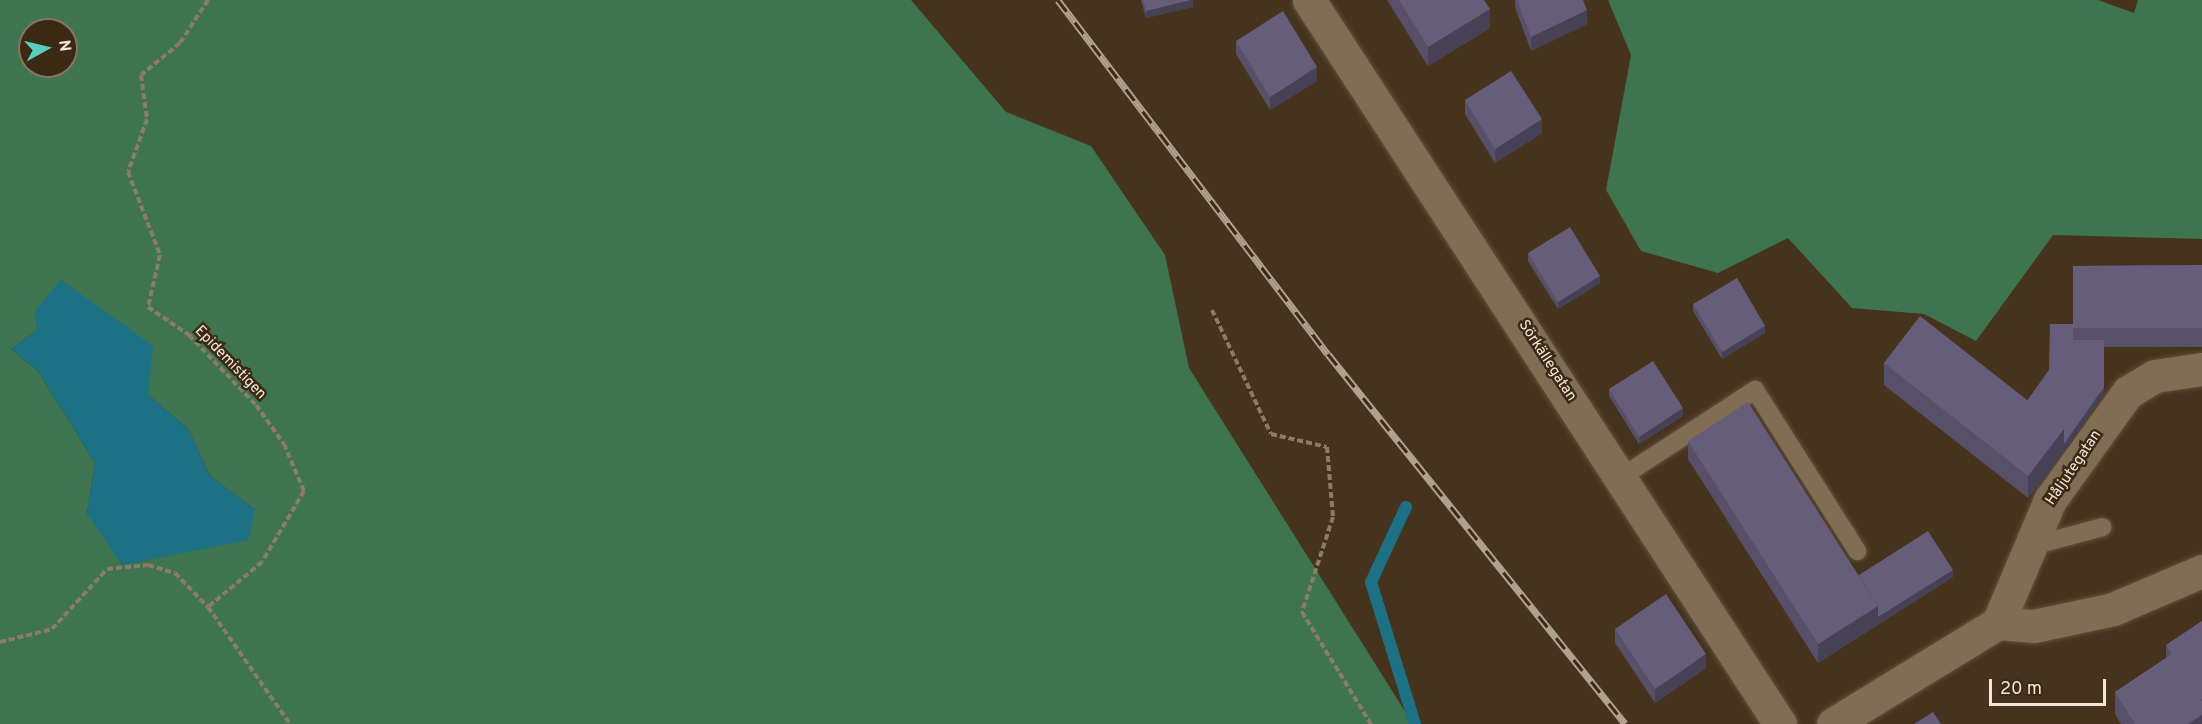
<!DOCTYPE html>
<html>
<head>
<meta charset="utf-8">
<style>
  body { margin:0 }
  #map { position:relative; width:2202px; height:724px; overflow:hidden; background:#46331d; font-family:Overpass,sans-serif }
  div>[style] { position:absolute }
  .forest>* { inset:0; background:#3e744f }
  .water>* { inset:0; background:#1c7184 }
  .stream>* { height:12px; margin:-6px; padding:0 6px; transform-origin:6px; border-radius:6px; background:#1c7184 }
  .path>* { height:4px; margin-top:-2px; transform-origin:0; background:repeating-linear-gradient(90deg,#8b7b69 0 6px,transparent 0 9px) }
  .roads { filter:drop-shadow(0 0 2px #5f503c) drop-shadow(0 0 2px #5f503c) }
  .service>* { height:18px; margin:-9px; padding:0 9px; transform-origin:9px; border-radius:9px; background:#816c54 }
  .minor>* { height:33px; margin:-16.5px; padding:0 16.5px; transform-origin:16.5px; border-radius:16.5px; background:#816c54 }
  .tertiary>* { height:33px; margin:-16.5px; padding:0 16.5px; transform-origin:16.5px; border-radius:16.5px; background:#816c54 }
  .rail>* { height:7px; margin-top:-3.5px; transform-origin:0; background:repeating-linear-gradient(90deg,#3c2913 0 14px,#afa190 0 28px); box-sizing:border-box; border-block:2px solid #afa190 }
  .wall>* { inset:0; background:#575068 }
  .shaded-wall>* { inset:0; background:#474155 }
  .building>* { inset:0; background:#655d79 }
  span { translate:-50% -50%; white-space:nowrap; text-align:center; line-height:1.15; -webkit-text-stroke:5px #3c2913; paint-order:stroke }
  .street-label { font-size:15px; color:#f2e6d9 }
  .north { position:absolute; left:18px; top:18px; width:60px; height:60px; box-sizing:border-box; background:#3c2913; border:2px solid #857562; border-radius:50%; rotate:82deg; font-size:16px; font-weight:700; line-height:24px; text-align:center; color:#f2e6d9 }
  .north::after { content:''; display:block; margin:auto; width:21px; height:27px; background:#59cebf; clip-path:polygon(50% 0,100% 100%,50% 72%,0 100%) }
  .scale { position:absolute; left:1989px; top:679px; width:117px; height:27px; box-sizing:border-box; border:3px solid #f2e6d9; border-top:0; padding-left:8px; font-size:18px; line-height:21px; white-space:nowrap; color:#f2e6d9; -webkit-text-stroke:4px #3c2913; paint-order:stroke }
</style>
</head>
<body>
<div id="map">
  <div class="forest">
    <div style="clip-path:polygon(evenodd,0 0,911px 0,1006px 112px,1091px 146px,1165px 255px,1189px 368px,1413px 724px,0 724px,0 0,30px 30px,66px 30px,66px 66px,30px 66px,30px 30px,0 0,61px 280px,98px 311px,148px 395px,188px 429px,210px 476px,255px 510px,87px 514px,95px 463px,38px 371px,11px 349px,37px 330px,61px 280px)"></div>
    <div style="clip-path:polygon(1608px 0,2098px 0,2134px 13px,2138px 0,2202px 0,2202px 239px,2053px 235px,1976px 341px,1924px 314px,1852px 308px,1788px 238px,1718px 273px,1641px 251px,1606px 190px,1631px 55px)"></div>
  </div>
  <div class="water">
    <div style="clip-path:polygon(61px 280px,153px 346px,148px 395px,188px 429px,210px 476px,255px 510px,248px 540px,122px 565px,87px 514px,95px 463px,38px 371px,11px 349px,37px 330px,35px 311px)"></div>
  </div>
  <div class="stream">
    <div style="left:1406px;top:507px;width:83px;rotate:115deg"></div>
    <div style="left:1371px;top:582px;width:149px;rotate:72.8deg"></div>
  </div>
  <div class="path">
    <div style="left:208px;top:0;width:51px;rotate:123.1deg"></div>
    <div style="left:180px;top:43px;width:50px;rotate:140.6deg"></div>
    <div style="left:141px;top:75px;width:44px;rotate:82.2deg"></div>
    <div style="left:147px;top:119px;width:56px;rotate:109.7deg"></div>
    <div style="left:128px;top:172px;width:89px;rotate:68.9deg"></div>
    <div style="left:160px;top:255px;width:53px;rotate:103deg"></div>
    <div style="left:148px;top:307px;width:50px;rotate:34.3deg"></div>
    <div style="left:189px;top:335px;width:97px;rotate:46.3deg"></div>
    <div style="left:256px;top:405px;width:48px;rotate:54.3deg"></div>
    <div style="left:284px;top:444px;width:51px;rotate:66.9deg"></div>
    <div style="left:304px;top:491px;width:82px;rotate:120.6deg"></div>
    <div style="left:262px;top:562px;width:70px;rotate:140.2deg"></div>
    <div style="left:1212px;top:310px;width:137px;rotate:64.6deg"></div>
    <div style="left:1271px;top:434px;width:57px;rotate:13.1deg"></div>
    <div style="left:1327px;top:447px;width:70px;rotate:85.1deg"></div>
    <div style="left:1333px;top:517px;width:100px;rotate:108.1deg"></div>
    <div style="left:1302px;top:612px;width:132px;rotate:58.4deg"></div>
    <div style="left:0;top:642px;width:54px;rotate:-14deg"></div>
    <div style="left:52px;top:629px;width:81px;rotate:-47.5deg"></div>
    <div style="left:107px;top:569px;width:41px;rotate:-5.6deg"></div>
    <div style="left:148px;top:565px;width:28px;rotate:17deg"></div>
    <div style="left:175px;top:573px;width:47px;rotate:45.9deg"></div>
    <div style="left:208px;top:607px;width:143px;rotate:55deg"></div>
  </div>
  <div class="roads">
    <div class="service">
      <div style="left:1623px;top:476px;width:158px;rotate:-33.1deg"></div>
      <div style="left:1755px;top:390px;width:191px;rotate:57.6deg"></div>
      <div style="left:2032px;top:546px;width:73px;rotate:-15deg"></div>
    </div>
    <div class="minor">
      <div style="left:1998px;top:623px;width:36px;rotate:5deg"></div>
      <div style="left:2034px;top:626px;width:81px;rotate:-12.1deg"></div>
      <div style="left:2113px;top:609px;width:97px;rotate:-23.1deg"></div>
      <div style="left:1833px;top:724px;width:193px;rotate:-31.5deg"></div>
      <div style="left:1998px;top:623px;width:134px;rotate:-67.1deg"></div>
      <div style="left:2050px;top:500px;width:133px;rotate:-54.2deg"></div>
      <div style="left:2128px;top:392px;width:31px;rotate:-31deg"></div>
      <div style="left:2155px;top:376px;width:48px;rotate:-8.5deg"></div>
    </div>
    <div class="tertiary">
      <div style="left:1309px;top:0;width:864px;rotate:56.95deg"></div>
    </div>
  </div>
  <div class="rail">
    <div style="left:1058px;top:0;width:445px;rotate:52.7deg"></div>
    <div style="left:1328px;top:354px;width:474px;rotate:51.2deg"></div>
  </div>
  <div class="wall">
    <div style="clip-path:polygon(1141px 0,1193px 0,1193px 7px,1146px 18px)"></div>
    <div style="clip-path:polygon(1387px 0,1484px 0,1490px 28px,1428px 66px)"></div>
    <div style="clip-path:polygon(1515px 0,1583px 0,1587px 24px,1531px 51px,1515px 7px)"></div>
    <div style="clip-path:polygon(1236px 41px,1317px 81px,1270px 110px,1236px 54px)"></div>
    <div style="clip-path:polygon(1465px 100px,1542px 133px,1495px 163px,1465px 114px)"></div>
    <div style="clip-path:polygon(1528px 253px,1600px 283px,1558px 309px,1528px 261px)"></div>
    <div style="clip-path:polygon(2202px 265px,2202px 347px,2104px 347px,2104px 394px,2064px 452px,2028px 498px,1884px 385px,1884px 363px,2027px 401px,2049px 370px,2073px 324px,2073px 266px)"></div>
    <div style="clip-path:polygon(1693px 304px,1765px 333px,1722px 359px,1693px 311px)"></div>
    <div style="clip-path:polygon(1609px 389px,1683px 416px,1639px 444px,1609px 396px)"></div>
    <div style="clip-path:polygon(1688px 441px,1859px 575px,1953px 577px,1818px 663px,1688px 459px)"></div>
    <div style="clip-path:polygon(2202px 621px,2202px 724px,2121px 724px,2115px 714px,2115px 692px,2166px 658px,2166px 645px)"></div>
    <div style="clip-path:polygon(1615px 629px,1706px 668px,1655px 703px,1615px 643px)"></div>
  </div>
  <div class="shaded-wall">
    <div style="clip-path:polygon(1190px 0,1193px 0,1193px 7px,1146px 18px,1146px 11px)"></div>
    <div style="clip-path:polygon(1490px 9px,1490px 28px,1428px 66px,1428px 47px)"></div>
    <div style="clip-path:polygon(1587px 10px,1587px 24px,1531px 51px,1531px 37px)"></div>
    <div style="clip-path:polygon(1317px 67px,1317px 81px,1270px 110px,1270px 97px)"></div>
    <div style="clip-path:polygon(1542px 119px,1542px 133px,1495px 163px,1495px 149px)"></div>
    <div style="clip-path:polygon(1600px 276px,1600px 283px,1558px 309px,1558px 302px)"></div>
    <div style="clip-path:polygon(1765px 326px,1765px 333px,1722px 359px,1722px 352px)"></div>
    <div style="clip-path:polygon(2104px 387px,2104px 394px,2064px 452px,2028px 498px,2028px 476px,2064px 429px)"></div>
    <div style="clip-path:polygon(1683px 408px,1683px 416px,1639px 444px,1639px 437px)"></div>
    <div style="clip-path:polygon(1953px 570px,1953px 577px,1818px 663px,1818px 644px,1878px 606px)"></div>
    <div style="clip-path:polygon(1706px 654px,1706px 668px,1655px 703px,1655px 689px)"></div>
    <div style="clip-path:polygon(2202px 699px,2202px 724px,2188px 724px,2201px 700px)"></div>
  </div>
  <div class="building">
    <div style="clip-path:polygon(1143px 0,1190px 0,1146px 11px)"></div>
    <div style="clip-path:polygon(1399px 0,1484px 0,1490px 9px,1428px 47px)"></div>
    <div style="clip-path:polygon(1517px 0,1583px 0,1587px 10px,1531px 37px)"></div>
    <div style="clip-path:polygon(1283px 11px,1317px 67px,1270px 97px,1236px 41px)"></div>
    <div style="clip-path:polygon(1511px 71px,1542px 119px,1495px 149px,1465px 100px)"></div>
    <div style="clip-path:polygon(1570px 227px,1600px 276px,1558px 302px,1528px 253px)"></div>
    <div style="clip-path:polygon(2202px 265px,2202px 328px,2073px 328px,2073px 266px)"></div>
    <div style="clip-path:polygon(1737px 278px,1765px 326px,1722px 352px,1693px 304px)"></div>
    <div style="clip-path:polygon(1920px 316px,2064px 429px,2028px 476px,1884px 363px)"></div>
    <div style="clip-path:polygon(2050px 324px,2073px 324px,2073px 340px,2104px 340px,2104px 387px,2064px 444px,2064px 429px,2027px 401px,2049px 370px)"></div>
    <div style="clip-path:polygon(1653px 361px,1683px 408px,1639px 437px,1609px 389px)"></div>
    <div style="clip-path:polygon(1748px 402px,1878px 606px,1818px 644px,1688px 441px)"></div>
    <div style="clip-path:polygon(1928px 531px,1953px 570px,1878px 617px,1878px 606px,1859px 575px)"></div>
    <div style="clip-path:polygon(1666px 594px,1706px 654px,1655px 689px,1615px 629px)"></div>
    <div style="clip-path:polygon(2202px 621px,2202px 699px,2201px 700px,2202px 701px,2202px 715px,2188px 724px,2135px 724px,2115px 692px,2172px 654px,2166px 645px)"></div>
    <div style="clip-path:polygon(1933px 712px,1941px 724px,1914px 724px)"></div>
  </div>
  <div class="street-label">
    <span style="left:1547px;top:361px;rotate:57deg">Sörkällegatan</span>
    <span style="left:230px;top:363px;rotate:46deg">Epidemistigen</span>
    <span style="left:2074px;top:468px;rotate:-56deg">Håljutegatan</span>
  </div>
  <div class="north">N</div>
  <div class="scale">20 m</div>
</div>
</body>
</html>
